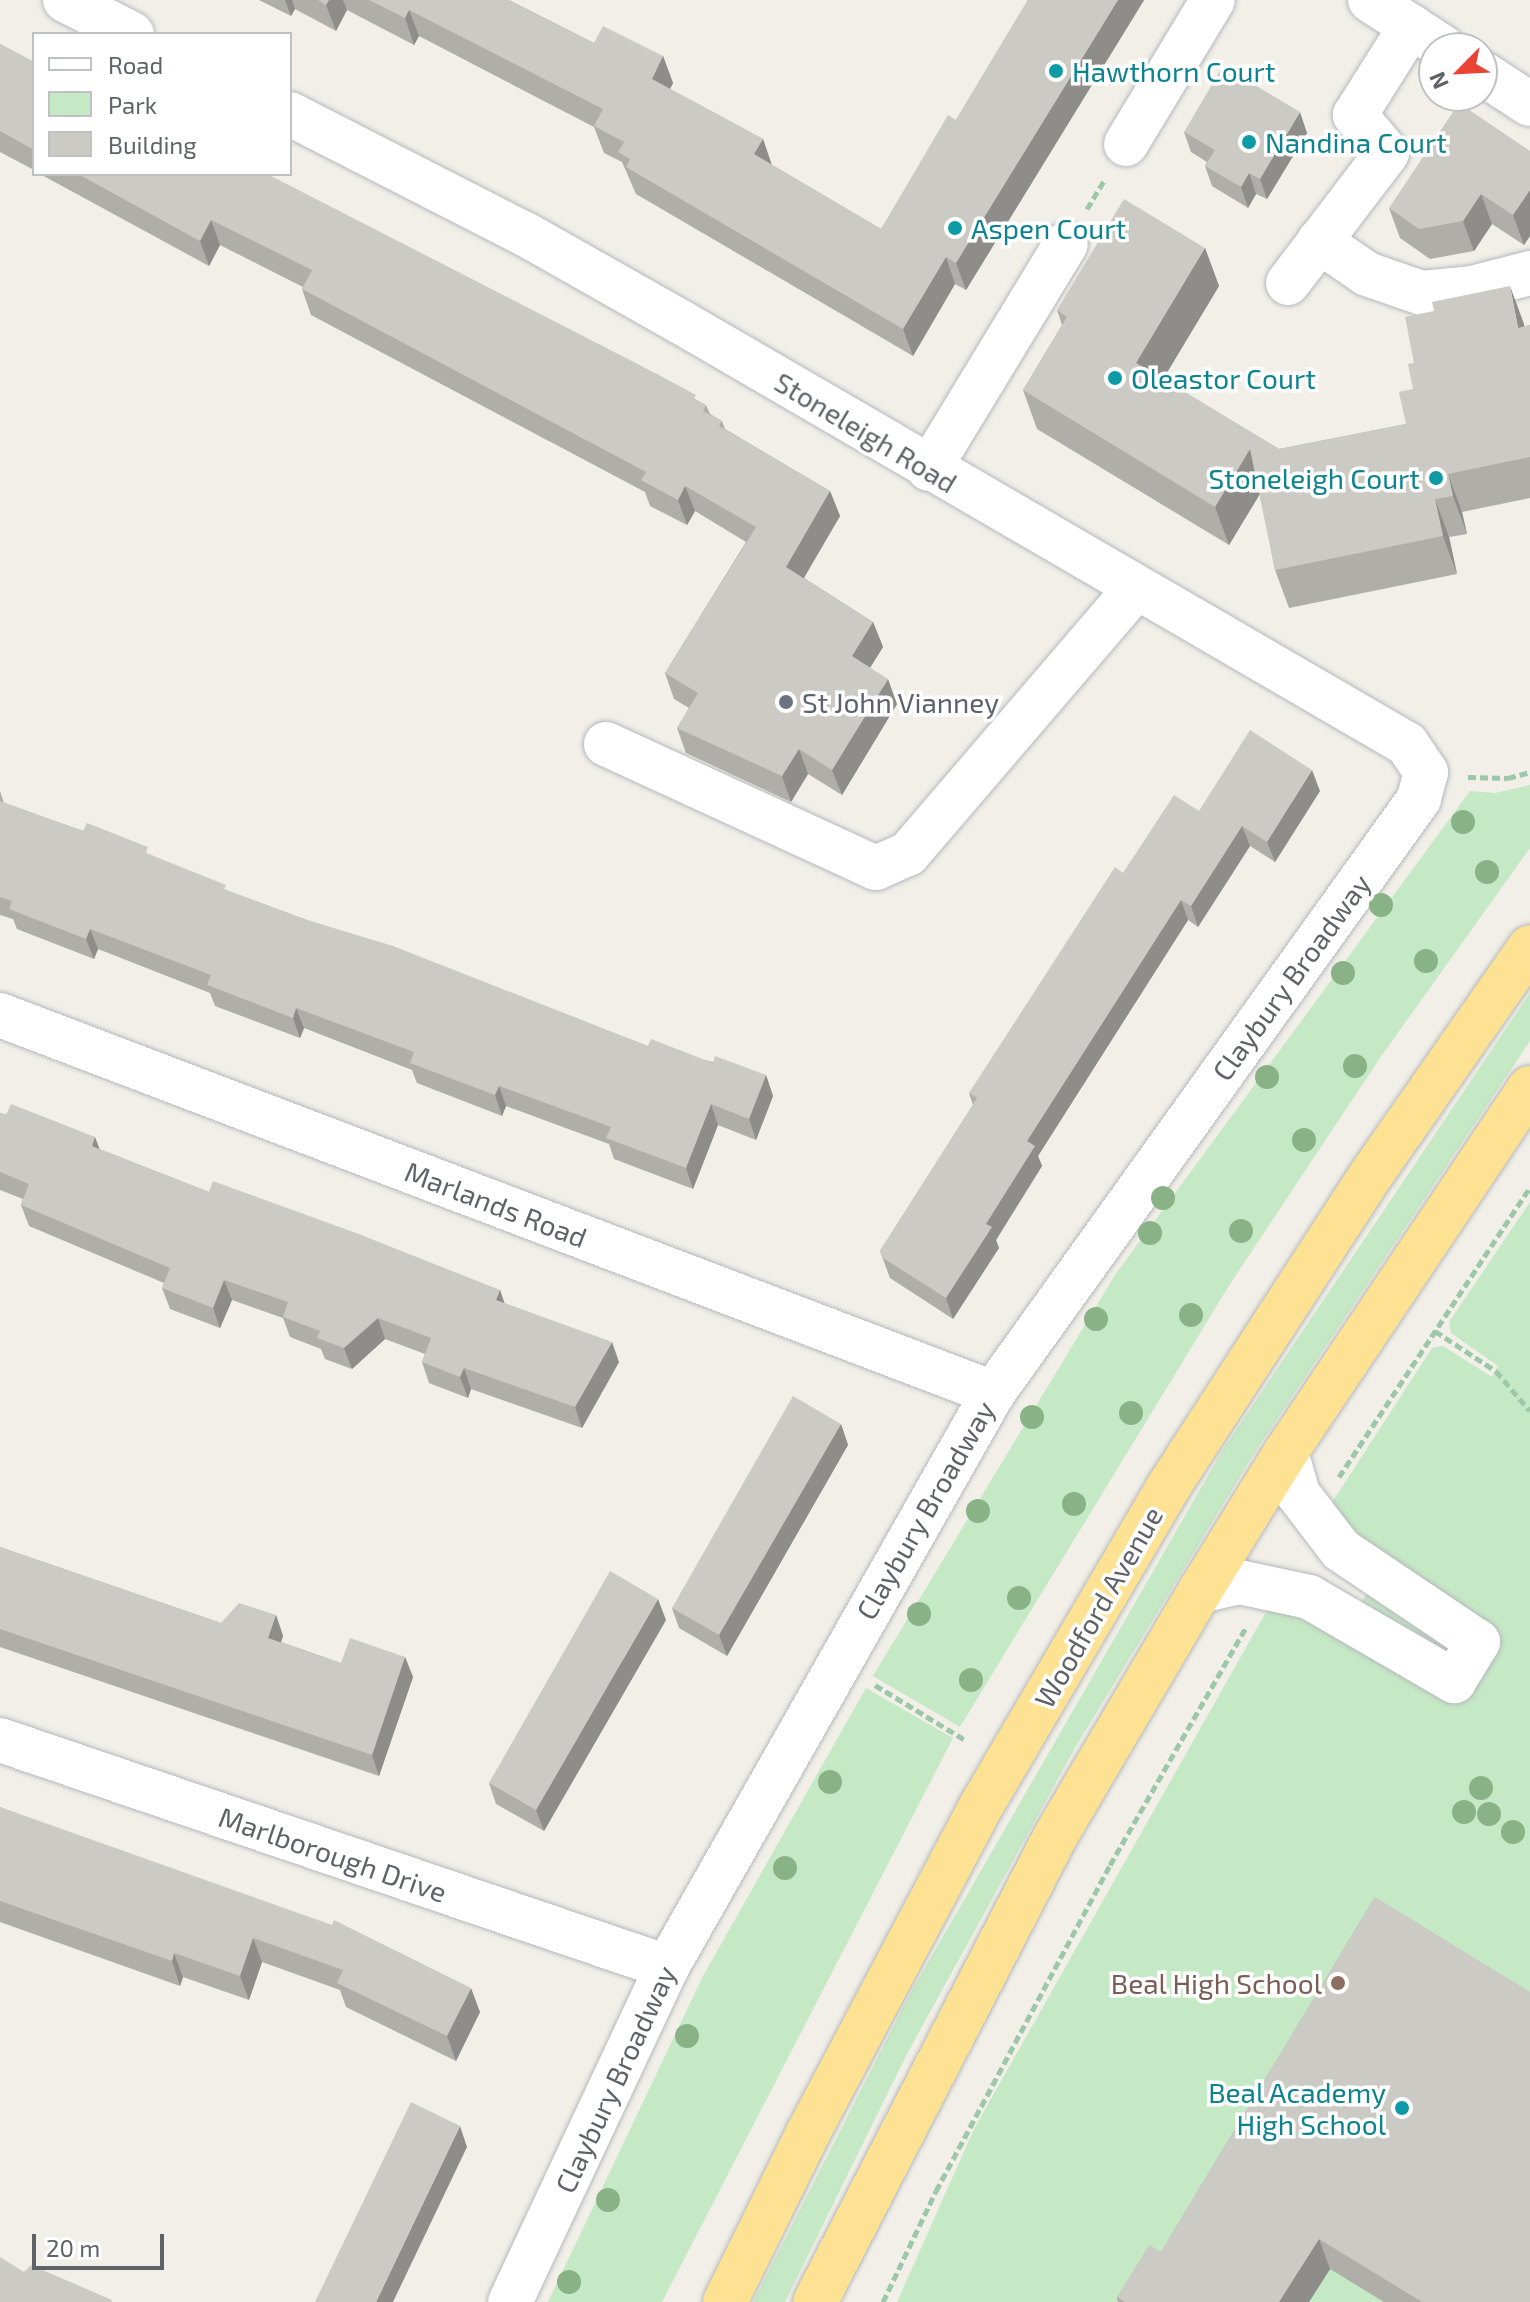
<!DOCTYPE html>
<html>
<head>
<meta charset="utf-8">
<style>
  body { margin:0 }
  #map { position:relative; width:1530px; height:2302px; overflow:hidden; background:#f1efe8; font-family:"Exo 2",sans-serif }
  div>[style] { position:absolute }
  .green>* { inset:0; background:#c5e8c5 }
  .path>* { height:5px; margin-top:-2.5px; transform-origin:0; background:repeating-linear-gradient(90deg,#9cc7a9 0 8px,transparent 0 12px) }
  .roads { filter:drop-shadow(0 0 2px #b5b8bc) drop-shadow(0 0 2px #b5b8bc) }
  .minor>* { height:44px; margin:-22px; padding:0 22px; transform-origin:22px; border-radius:22px; background:#fff }
  .highway>* { height:44px; margin:-22px; padding:0 22px; transform-origin:22px; border-radius:22px; background:#fde293 }
  .trees>* { width:24px; height:24px; margin:-12px; border-radius:50%; background:#89b387 }
  .wall>* { inset:0; background:#afaea9 }
  .shaded-wall>* { inset:0; background:#8f8d8a }
  .building>* { inset:0; background:#cccac5 }
  .dots>* { width:22px; height:22px; translate:-50% -50%; box-sizing:border-box; border:4px solid #fff; border-radius:50% }
  span { translate:-50% -50%; white-space:nowrap; text-align:center; line-height:1.15; -webkit-text-stroke:7px #fff; paint-order:stroke }
  .culture-label { font-size:28px; color:#0d838f }
  .left { translate:0 -50%; text-align:left }
  .right { translate:-100% -50%; text-align:right }
  .street-label { font-size:28px; color:#5f6368 }
  .worship-label { font-size:28px; color:#5b616d }
  .education-label { font-size:28px; color:#785e54 }
  .legend { position:absolute; left:32px; top:32px; width:260px; height:144px; box-sizing:border-box; background:#fff; border:2px solid #bfc1c3; margin:0; padding:10px 14px; list-style:none; font-size:24px; color:#5f6368 }
  .legend li { display:flex; align-items:center; gap:16px; height:40px }
  .legend b { width:40px; border:2px solid #bfc1c3 }
  .north { position:absolute; left:1418px; top:32px; width:80px; height:80px; box-sizing:border-box; background:#fff; border:2px solid #bfc1c3; border-radius:50%; rotate:246deg; font-size:22px; font-weight:700; line-height:32px; text-align:center; color:#5f6368 }
  .north::after { content:''; display:block; margin:auto; width:28px; height:36px; background:#ea4335; clip-path:polygon(50% 0,100% 100%,50% 72%,0 100%) }
  .scale { position:absolute; left:32px; top:2234px; width:132px; height:36px; box-sizing:border-box; border:4px solid #5f6368; border-top:0; padding-left:10px; font-size:24px; line-height:28px; white-space:nowrap; color:#5f6368; -webkit-text-stroke:6px #fff; paint-order:stroke }
</style>
</head>
<body>
<div id="map">
  <div class="green">
    <div style="clip-path:polygon(1530px 785px,1530px 848px,1382px 1055px,1230px 1284px,960px 1727px,873px 1676px,1115px 1275px,1470px 791px,1495px 793px)"></div>
    <div style="clip-path:polygon(1530px 993px,1530px 1041px,1253px 1455px,1076px 1746px,907px 2054px,785px 2302px,753px 2302px,910px 1994px,1224px 1448px)"></div>
    <div style="clip-path:polygon(1530px 1202px,1530px 2302px,897px 2302px,974px 2129px,1270px 1605px,1340px 1637px,1390px 1556px,1359px 1535px,1336px 1511px,1333px 1501px,1432px 1348px,1443px 1346px,1492px 1377px,1498px 1366px,1451px 1333px,1449px 1322px)"></div>
    <div style="clip-path:polygon(866px 1688px,953px 1738px,662px 2302px,548px 2302px,703px 1976px)"></div>
  </div>
  <div class="path">
    <div style="left:1087px;top:209px;width:35px;rotate:-59deg"></div>
    <div style="left:1468px;top:777px;width:40px;rotate:1.4deg"></div>
    <div style="left:1508px;top:778px;width:23px;rotate:-15deg"></div>
    <div style="left:1435px;top:1331px;width:73px;rotate:33.3deg"></div>
    <div style="left:1496px;top:1371px;width:52px;rotate:49.6deg"></div>
    <div style="left:1339px;top:1477px;width:347px;rotate:-56.6deg"></div>
    <div style="left:875px;top:1685px;width:105px;rotate:31.4deg"></div>
    <div style="left:883px;top:2302px;width:123px;rotate:-64.5deg"></div>
    <div style="left:936px;top:2191px;width:370px;rotate:-61.9deg"></div>
    <div style="left:1110px;top:1865px;width:273px;rotate:-60.2deg"></div>
  </div>
  <div class="roads">
    <div class="minor">
      <div style="left:65px;top:0;width:75px;rotate:26.9deg"></div>
      <div style="left:1370px;top:0;width:88px;rotate:33deg"></div>
      <div style="left:1482px;top:73px;width:57px;rotate:32.9deg"></div>
      <div style="left:290px;top:114px;width:264px;rotate:27.1deg"></div>
      <div style="left:525px;top:234px;width:177px;rotate:29.5deg"></div>
      <div style="left:679px;top:321px;width:842px;rotate:30.16deg"></div>
      <div style="left:1407px;top:744px;width:34px;rotate:56deg"></div>
      <div style="left:1426px;top:772px;width:28px;rotate:105deg"></div>
      <div style="left:1419px;top:799px;width:731px;rotate:125.65deg"></div>
      <div style="left:993px;top:1393px;width:660px;rotate:119.59deg"></div>
      <div style="left:667px;top:1967px;width:370px;rotate:115.1deg"></div>
      <div style="left:1126px;top:144px;width:168px;rotate:-58.9deg"></div>
      <div style="left:1319px;top:241px;width:58px;rotate:34.5deg"></div>
      <div style="left:1367px;top:274px;width:58px;rotate:19.1deg"></div>
      <div style="left:1422px;top:293px;width:50px;rotate:-5.7deg"></div>
      <div style="left:1472px;top:288px;width:60px;rotate:-14.5deg"></div>
      <div style="left:1288px;top:283px;width:163px;rotate:-52.7deg"></div>
      <div style="left:1387px;top:153px;width:50px;rotate:-130.1deg"></div>
      <div style="left:1355px;top:115px;width:105px;rotate:-57.8deg"></div>
      <div style="left:929px;top:469px;width:263px;rotate:-58.7deg"></div>
      <div style="left:606px;top:744px;width:297px;rotate:24.7deg"></div>
      <div style="left:876px;top:868px;width:35px;rotate:-24deg"></div>
      <div style="left:908px;top:854px;width:350px;rotate:-49.4deg"></div>
      <div style="left:0;top:1015px;width:1063px;rotate:20.84deg"></div>
      <div style="left:1200px;top:1591px;width:40px;rotate:-13deg"></div>
      <div style="left:1239px;top:1582px;width:72px;rotate:12.1deg"></div>
      <div style="left:1309px;top:1597px;width:168px;rotate:30.1deg"></div>
      <div style="left:1454px;top:1681px;width:46px;rotate:-58.4deg"></div>
      <div style="left:1478px;top:1642px;width:165px;rotate:-146.1deg"></div>
      <div style="left:1341px;top:1550px;width:71px;rotate:-127.5deg"></div>
      <div style="left:1298px;top:1494px;width:44px;rotate:-105.9deg"></div>
      <div style="left:0;top:1740px;width:705px;rotate:18.79deg"></div>
    </div>
    <div class="highway">
      <div style="left:725px;top:2302px;width:188px;rotate:-63.8deg"></div>
      <div style="left:808px;top:2133px;width:374px;rotate:-62.1deg"></div>
      <div style="left:983px;top:1803px;width:364px;rotate:-59.6deg"></div>
      <div style="left:1167px;top:1489px;width:378px;rotate:-57deg"></div>
      <div style="left:1373px;top:1172px;width:274px;rotate:-55.1deg"></div>
      <div style="left:815px;top:2302px;width:523px;rotate:-62.7deg"></div>
      <div style="left:1055px;top:1837px;width:286px;rotate:-59.5deg"></div>
      <div style="left:1200px;top:1591px;width:163px;rotate:-58.3deg"></div>
      <div style="left:1286px;top:1452px;width:438px;rotate:-56.2deg"></div>
    </div>
  </div>
  <div class="trees">
    <div style="left:1463px;top:822px"></div>
    <div style="left:1487px;top:872px"></div>
    <div style="left:1381px;top:905px"></div>
    <div style="left:1426px;top:961px"></div>
    <div style="left:1343px;top:973px"></div>
    <div style="left:1355px;top:1066px"></div>
    <div style="left:1267px;top:1077px"></div>
    <div style="left:1304px;top:1140px"></div>
    <div style="left:1163px;top:1198px"></div>
    <div style="left:1241px;top:1231px"></div>
    <div style="left:1150px;top:1233px"></div>
    <div style="left:1191px;top:1315px"></div>
    <div style="left:1096px;top:1319px"></div>
    <div style="left:1131px;top:1413px"></div>
    <div style="left:1032px;top:1417px"></div>
    <div style="left:1074px;top:1504px"></div>
    <div style="left:978px;top:1511px"></div>
    <div style="left:1019px;top:1598px"></div>
    <div style="left:919px;top:1614px"></div>
    <div style="left:971px;top:1680px"></div>
    <div style="left:830px;top:1782px"></div>
    <div style="left:1481px;top:1788px"></div>
    <div style="left:1464px;top:1812px"></div>
    <div style="left:1489px;top:1814px"></div>
    <div style="left:1513px;top:1832px"></div>
    <div style="left:785px;top:1868px"></div>
    <div style="left:687px;top:2036px"></div>
    <div style="left:608px;top:2200px"></div>
    <div style="left:569px;top:2282px"></div>
  </div>
  <div class="wall">
    <div style="clip-path:polygon(259px 0,509px 0,594px 43px,663px 56px,673px 83px,670px 89px,763px 139px,772px 165px,881px 229px,956px 120px,1028px 0,1144px 0,966px 290px,955px 284px,913px 356px,636px 194px,622px 162px,604px 153px,594px 127px,419px 36px,414px 45px,347px 10px,336px 31px,295px 9px,291px 16px)"></div>
    <div style="clip-path:polygon(0 44px,34px 62px,34px 170px,0 152px)"></div>
    <div style="clip-path:polygon(1184px 132px,1307px 133px,1267px 199px,1256px 194px,1248px 208px,1212px 186px,1205px 166px,1207px 162px,1191px 152px)"></div>
    <div style="clip-path:polygon(1530px 151px,1530px 236px,1524px 245px,1492px 224px,1474px 251px,1430px 259px,1400px 238px,1389px 208px)"></div>
    <div style="clip-path:polygon(40px 174px,267px 174px,706px 405px,710px 414px,722px 421px,725px 429px,830px 491px,840px 516px,804px 578px,873px 622px,883px 647px,870px 668px,897px 704px,842px 795px,808px 774px,791px 802px,686px 753px,677px 728px,689px 708px,674px 699px,665px 673px,746px 542px,695px 511px,687px 525px,650px 506px,645px 492px,311px 315px,302px 289px,303px 287px,220px 245px,209px 266px)"></div>
    <div style="clip-path:polygon(1205px 248px,1219px 286px,1163px 379px,1279px 449px,1406px 424px,1413px 389px,1414px 363px,1530px 325px,1530px 498px,1462px 512px,1467px 534px,1449px 537px,1457px 574px,1289px 608px,1275px 570px,1260px 494px,1229px 545px,1037px 429px,1023px 390px,1062px 325px,1057px 310px)"></div>
    <div style="clip-path:polygon(0 791px,4px 803px,151px 855px,228px 891px,648px 1046px,766px 1075px,773px 1096px,756px 1140px,718px 1125px,693px 1189px,614px 1159px,609px 1144px,506px 1106px,502px 1116px,417px 1083px,412px 1070px,304px 1028px,300px 1038px,215px 1006px,210px 993px,98px 949px,94px 959px,17px 929px,13px 919px,0 915px)"></div>
    <div style="clip-path:polygon(1320px 791px,1275px 862px,1250px 846px,1198px 927px,1188px 920px,1038px 1156px,1042px 1166px,996px 1240px,999px 1248px,953px 1319px,890px 1278px,880px 1251px,973px 1105px,969px 1093px,1123px 873px)"></div>
    <div style="clip-path:polygon(0 1113px,95px 1137px,99px 1149px,209px 1192px,500px 1290px,504px 1303px,619px 1362px,582px 1428px,471px 1389px,468px 1398px,429px 1383px,422px 1362px,425px 1354px,385px 1339px,352px 1369px,325px 1359px,321px 1349px,290px 1337px,283px 1318px,232px 1300px,220px 1328px,170px 1309px,162px 1288px,164px 1283px,29px 1226px,21px 1205px,23px 1199px,0 1190px)"></div>
    <div style="clip-path:polygon(841px 1424px,848px 1445px,727px 1656px,679px 1628px,672px 1608px)"></div>
    <div style="clip-path:polygon(0 1547px,221px 1623px,276px 1615px,283px 1636px,281px 1642px,341px 1663px,405px 1657px,413px 1677px,379px 1776px,0 1647px)"></div>
    <div style="clip-path:polygon(666px 1620px,544px 1831px,496px 1804px,489px 1783px)"></div>
    <div style="clip-path:polygon(0 1807px,480px 2012px,456px 2061px,346px 2007px,340px 1990px,262px 1962px,249px 2000px,183px 1977px,180px 1986px,0 1922px)"></div>
    <div style="clip-path:polygon(1375px 1897px,1530px 2302px,1384px 2302px,1330px 2269px,1309px 2302px,1118px 2302px,1117px 2297px,1161px 2252px)"></div>
  </div>
  <div class="shaded-wall">
    <div style="clip-path:polygon(285px 0,292px 0,295px 9px,291px 16px)"></div>
    <div style="clip-path:polygon(329px 0,343px 0,347px 10px,336px 31px,326px 5px)"></div>
    <div style="clip-path:polygon(1118px 0,1144px 0,966px 290px,956px 263px)"></div>
    <div style="clip-path:polygon(409px 10px,419px 36px,414px 45px,405px 18px)"></div>
    <div style="clip-path:polygon(663px 56px,673px 83px,661px 106px,652px 79px)"></div>
    <div style="clip-path:polygon(1300px 112px,1307px 133px,1267px 199px,1260px 179px)"></div>
    <div style="clip-path:polygon(763px 139px,772px 166px,754px 154px)"></div>
    <div style="clip-path:polygon(1249px 173px,1256px 194px,1248px 208px,1241px 187px)"></div>
    <div style="clip-path:polygon(1530px 190px,1530px 236px,1524px 245px,1513px 215px)"></div>
    <div style="clip-path:polygon(1481px 194px,1492px 224px,1474px 251px,1463px 221px)"></div>
    <div style="clip-path:polygon(211px 220px,220px 245px,209px 266px,200px 241px)"></div>
    <div style="clip-path:polygon(1205px 248px,1219px 286px,1150px 401px,1136px 363px)"></div>
    <div style="clip-path:polygon(946px 257px,955px 284px,913px 356px,903px 329px)"></div>
    <div style="clip-path:polygon(1510px 286px,1524px 324px,1530px 357px,1518px 328px)"></div>
    <div style="clip-path:polygon(1250px 449px,1264px 487px,1229px 545px,1215px 507px)"></div>
    <div style="clip-path:polygon(1448px 474px,1462px 512px,1467px 534px,1453px 496px)"></div>
    <div style="clip-path:polygon(685px 486px,695px 511px,687px 525px,678px 500px)"></div>
    <div style="clip-path:polygon(830px 491px,840px 516px,795px 593px,786px 567px)"></div>
    <div style="clip-path:polygon(1435px 499px,1449px 537px,1457px 574px,1443px 536px)"></div>
    <div style="clip-path:polygon(873px 622px,883px 647px,861px 682px,852px 656px)"></div>
    <div style="clip-path:polygon(888px 679px,897px 704px,842px 795px,832px 770px)"></div>
    <div style="clip-path:polygon(799px 749px,808px 774px,791px 802px,782px 776px)"></div>
    <div style="clip-path:polygon(1312px 770px,1320px 791px,1275px 862px,1267px 842px)"></div>
    <div style="clip-path:polygon(1242px 826px,1250px 846px,1198px 927px,1191px 906px)"></div>
    <div style="clip-path:polygon(1181px 900px,1188px 920px,1038px 1156px,1042px 1166px,996px 1240px,999px 1248px,953px 1319px,946px 1298px,1027px 1141px)"></div>
    <div style="clip-path:polygon(90px 929px,98px 949px,94px 959px,86px 939px)"></div>
    <div style="clip-path:polygon(296px 1008px,304px 1028px,300px 1038px,293px 1018px)"></div>
    <div style="clip-path:polygon(766px 1075px,773px 1096px,756px 1140px,749px 1119px)"></div>
    <div style="clip-path:polygon(499px 1086px,506px 1106px,502px 1116px,495px 1095px)"></div>
    <div style="clip-path:polygon(711px 1104px,718px 1125px,693px 1189px,686px 1168px)"></div>
    <div style="clip-path:polygon(95px 1137px,103px 1158px,92px 1146px)"></div>
    <div style="clip-path:polygon(224px 1280px,232px 1300px,220px 1328px,213px 1308px)"></div>
    <div style="clip-path:polygon(500px 1290px,507px 1310px,496px 1300px)"></div>
    <div style="clip-path:polygon(378px 1318px,385px 1339px,352px 1369px,344px 1348px)"></div>
    <div style="clip-path:polygon(612px 1342px,619px 1362px,582px 1428px,575px 1407px)"></div>
    <div style="clip-path:polygon(464px 1368px,471px 1389px,468px 1398px,460px 1377px)"></div>
    <div style="clip-path:polygon(841px 1424px,848px 1445px,727px 1656px,719px 1635px)"></div>
    <div style="clip-path:polygon(658px 1599px,666px 1620px,544px 1831px,536px 1810px)"></div>
    <div style="clip-path:polygon(276px 1615px,283px 1636px,276px 1658px,268px 1638px)"></div>
    <div style="clip-path:polygon(405px 1657px,413px 1677px,379px 1776px,372px 1755px)"></div>
    <div style="clip-path:polygon(253px 1938px,262px 1962px,249px 2000px,240px 1976px)"></div>
    <div style="clip-path:polygon(174px 1953px,183px 1977px,180px 1986px,172px 1961px)"></div>
    <div style="clip-path:polygon(471px 1988px,480px 2012px,456px 2061px,447px 2036px)"></div>
    <div style="clip-path:polygon(460px 2126px,467px 2147px,393px 2302px,376px 2302px)"></div>
    <div style="clip-path:polygon(1319px 2239px,1330px 2269px,1309px 2302px,1279px 2302px)"></div>
  </div>
  <div class="building">
    <div style="clip-path:polygon(318px 0,329px 0,326px 5px)"></div>
    <div style="clip-path:polygon(369px 0,509px 0,594px 43px,603px 26px,663px 56px,652px 79px,763px 139px,754px 154px,881px 229px,948px 115px,956px 120px,1028px 0,1118px 0,956px 263px,946px 257px,903px 329px,626px 167px,630px 159px,618px 152px,624px 142px,594px 126px,603px 109px,409px 10px,405px 18px)"></div>
    <div style="clip-path:polygon(0 44px,34px 62px,34px 150px,0 131px)"></div>
    <div style="clip-path:polygon(1223px 66px,1300px 112px,1260px 179px,1249px 173px,1241px 187px,1205px 166px,1215px 150px,1184px 132px)"></div>
    <div style="clip-path:polygon(1459px 103px,1530px 151px,1530px 190px,1513px 215px,1481px 194px,1463px 221px,1419px 229px,1389px 208px)"></div>
    <div style="clip-path:polygon(78px 174px,267px 174px,657px 374px,696px 395px,694px 399px,706px 405px,703px 411px,722px 421px,719px 426px,830px 491px,786px 567px,873px 622px,852px 656px,888px 679px,832px 770px,799px 749px,782px 776px,677px 728px,698px 693px,665px 673px,756px 527px,685px 486px,678px 500px,641px 480px,646px 472px,302px 289px,312px 270px,211px 220px,200px 241px)"></div>
    <div style="clip-path:polygon(1124px 199px,1205px 248px,1136px 363px,1279px 449px,1406px 424px,1399px 392px,1413px 389px,1408px 364px,1414px 363px,1405px 317px,1434px 311px,1432px 302px,1510px 286px,1518px 328px,1530px 325px,1530px 457px,1448px 474px,1453px 496px,1435px 499px,1443px 536px,1275px 570px,1250px 449px,1215px 507px,1023px 390px,1067px 317px,1057px 310px)"></div>
    <div style="clip-path:polygon(1250px 730px,1312px 770px,1267px 842px,1242px 826px,1191px 906px,1181px 900px,1027px 1141px,1035px 1146px,986px 1224px,992px 1227px,946px 1298px,883px 1258px,880px 1251px,977px 1098px,969px 1093px,1115px 867px,1123px 873px,1174px 795px,1199px 811px)"></div>
    <div style="clip-path:polygon(0 801px,83px 831px,87px 823px,148px 847px,146px 853px,226px 885px,224px 889px,304px 919px,393px 946px,648px 1046px,651px 1039px,713px 1063px,715px 1056px,766px 1075px,749px 1119px,711px 1104px,686px 1168px,606px 1138px,611px 1127px,499px 1086px,495px 1095px,410px 1063px,414px 1052px,296px 1008px,293px 1018px,207px 985px,211px 975px,90px 929px,86px 939px,9px 909px,12px 901px,0 897px)"></div>
    <div style="clip-path:polygon(11px 1104px,95px 1137px,92px 1146px,209px 1192px,213px 1181px,356px 1233px,500px 1290px,496px 1300px,612px 1342px,575px 1407px,464px 1368px,460px 1377px,422px 1362px,431px 1338px,378px 1318px,344px 1348px,317px 1338px,320px 1331px,283px 1317px,288px 1302px,224px 1280px,213px 1308px,162px 1288px,170px 1268px,21px 1205px,29px 1184px,0 1172px,0 1113px,6px 1115px)"></div>
    <div style="clip-path:polygon(793px 1396px,841px 1424px,719px 1635px,672px 1608px)"></div>
    <div style="clip-path:polygon(0 1547px,221px 1623px,239px 1603px,276px 1615px,268px 1638px,341px 1663px,350px 1638px,405px 1657px,372px 1755px,0 1629px)"></div>
    <div style="clip-path:polygon(610px 1571px,658px 1599px,536px 1810px,489px 1783px)"></div>
    <div style="clip-path:polygon(0 1807px,332px 1925px,334px 1920px,471px 1988px,447px 2036px,337px 1983px,343px 1970px,253px 1938px,240px 1976px,174px 1953px,172px 1961px,0 1901px)"></div>
    <div style="clip-path:polygon(1375px 1897px,1530px 1992px,1530px 2302px,1422px 2302px,1319px 2239px,1279px 2302px,1125px 2302px,1117px 2297px,1149px 2245px,1161px 2252px)"></div>
    <div style="clip-path:polygon(411px 2102px,460px 2126px,376px 2302px,315px 2302px)"></div>
    <div style="clip-path:polygon(0 2257px,24px 2272px,31px 2265px,112px 2300px,111px 2302px,0 2302px)"></div>
  </div>
  <div class="dots">
    <div style="left:1056px;top:71px;background:#0f9aa8"></div>
    <div style="left:1249px;top:142px;background:#0f9aa8"></div>
    <div style="left:955px;top:228px;background:#0f9aa8"></div>
    <div style="left:1115px;top:378px;background:#0f9aa8"></div>
    <div style="left:1436px;top:478px;background:#0f9aa8"></div>
    <div style="left:786px;top:702px;background:#6b7280"></div>
    <div style="left:1338px;top:1983px;background:#8d6e63"></div>
    <div style="left:1402px;top:2108px;background:#0f9aa8"></div>
  </div>
  <div class="culture-label">
    <span class="left" style="left:1072px;top:71px">Hawthorn Court</span>
    <span class="left" style="left:1265px;top:142px">Nandina Court</span>
    <span class="left" style="left:971px;top:228px">Aspen Court</span>
    <span class="left" style="left:1131px;top:378px">Oleastor Court</span>
    <span class="right" style="left:1420px;top:478px">Stoneleigh Court</span>
    <span class="right" style="left:1386px;top:2108px">Beal Academy<br>High School</span>
  </div>
  <div class="street-label">
    <span style="left:866px;top:432px;rotate:31deg">Stoneleigh Road</span>
    <span style="left:1291px;top:977px;rotate:-54deg">Claybury Broadway</span>
    <span style="left:496px;top:1204px;rotate:21deg">Marlands Road</span>
    <span style="left:925px;top:1510px;rotate:-60deg">Claybury Broadway</span>
    <span style="left:1098px;top:1607px;rotate:-60deg">Woodford Avenue</span>
    <span style="left:333px;top:1854px;rotate:19deg">Marlborough Drive</span>
    <span style="left:615px;top:2079px;rotate:-65deg">Claybury Broadway</span>
  </div>
  <div class="worship-label">
    <span class="left" style="left:802px;top:702px">St John Vianney</span>
  </div>
  <div class="education-label">
    <span class="right" style="left:1322px;top:1983px">Beal High School</span>
  </div>
  <ul class="legend">
  <li><b style="height:10px;background:#fff"></b>Road</li>
  <li><b style="height:22px;background:#c5e8c5"></b>Park</li>
  <li><b style="height:22px;background:#cccac5"></b>Building</li>
  </ul>
  <div class="north">N</div>
  <div class="scale">20 m</div>
</div>
</body>
</html>
